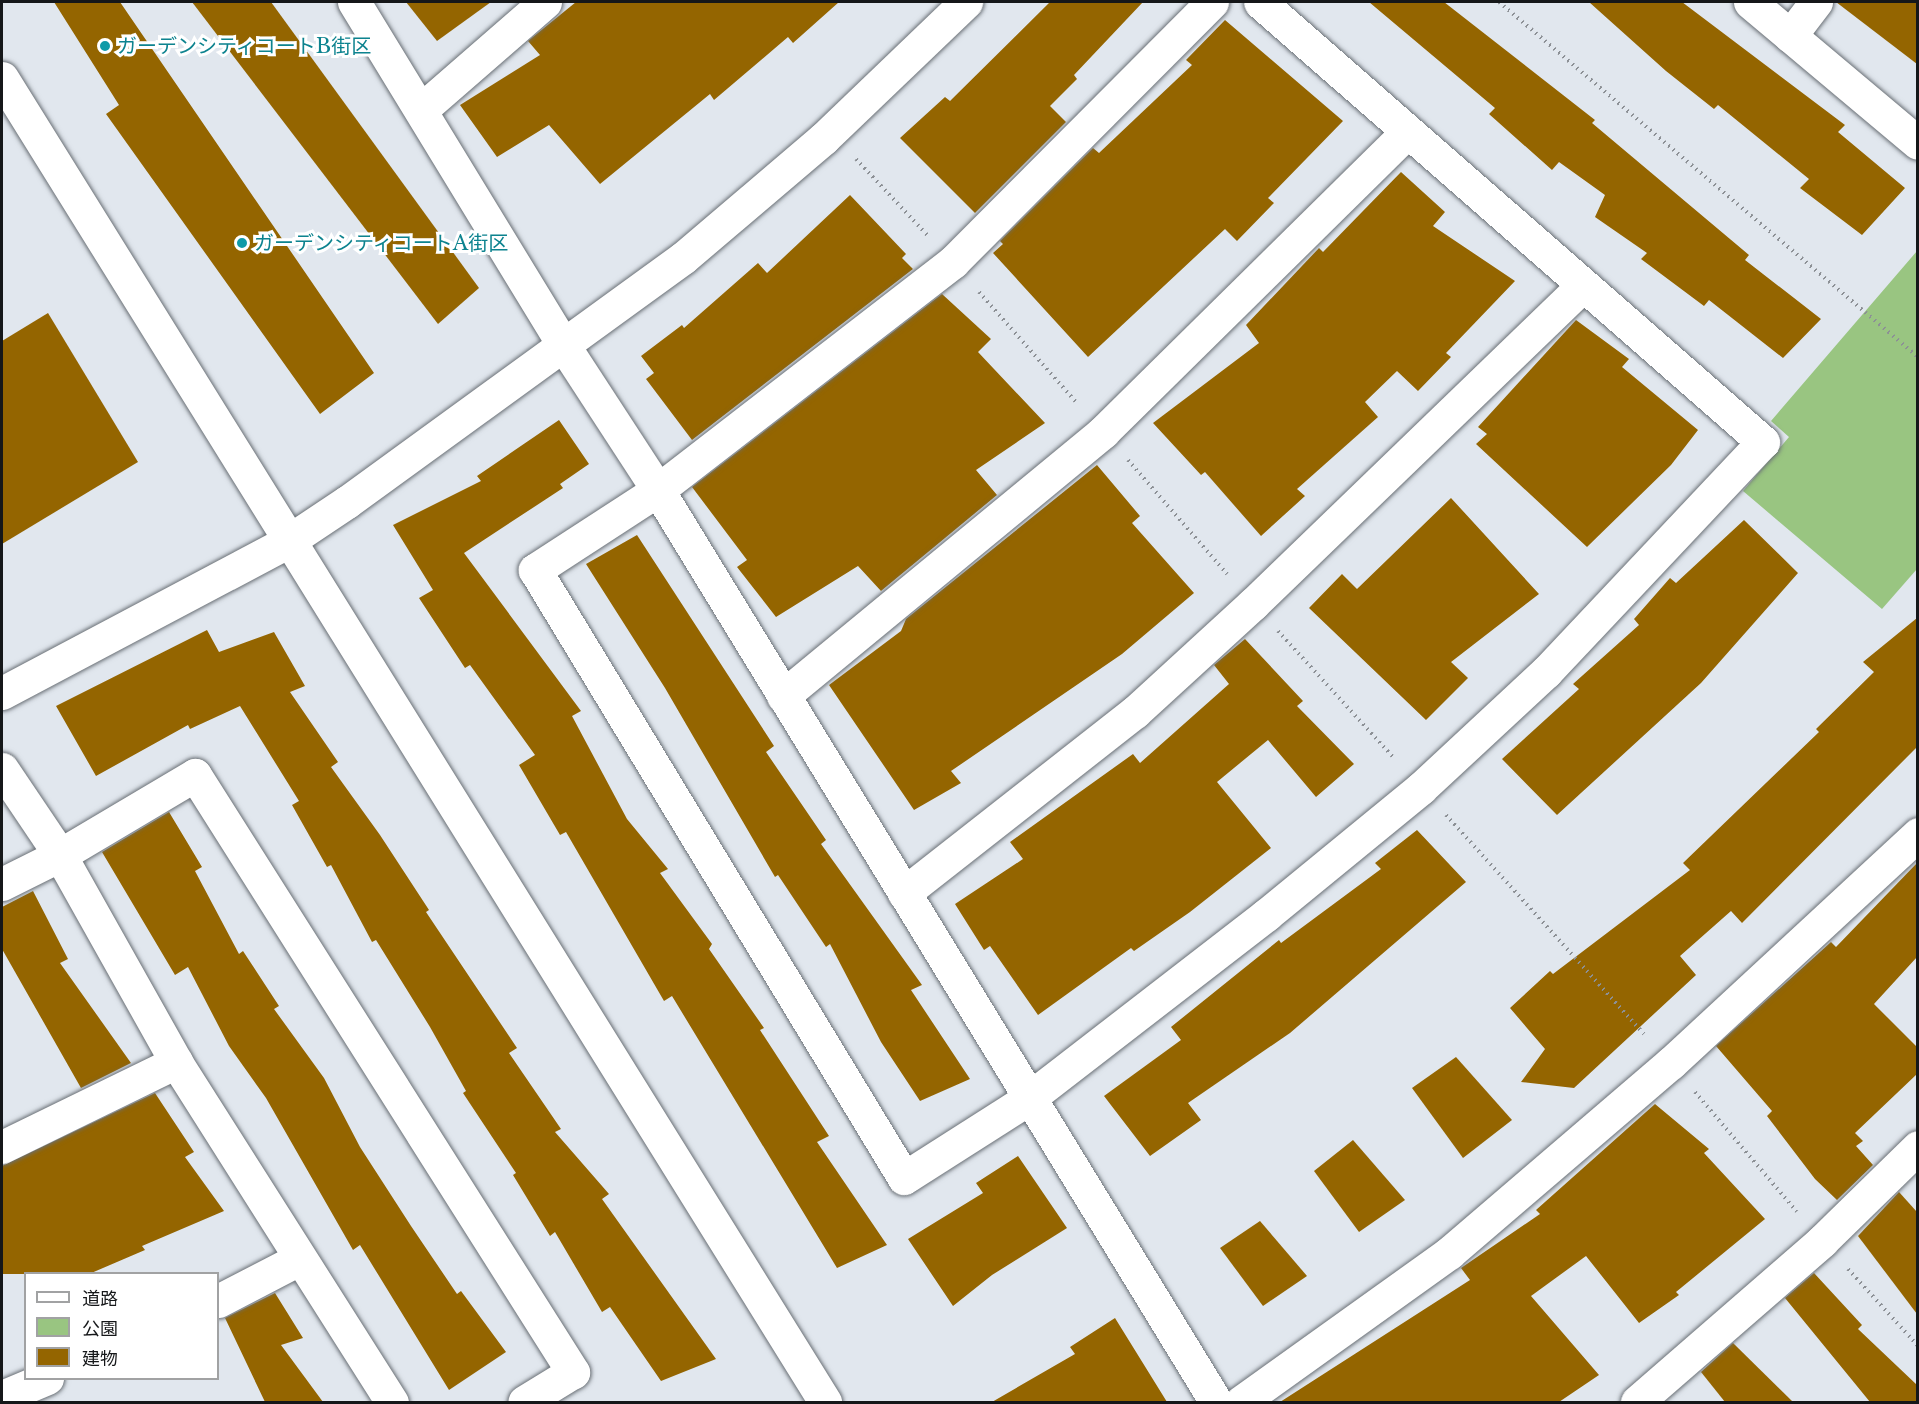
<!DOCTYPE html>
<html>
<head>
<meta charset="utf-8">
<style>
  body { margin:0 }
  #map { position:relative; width:1919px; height:1404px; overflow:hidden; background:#e1e7ee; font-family:"Libre Baskerville","Noto Sans JP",serif }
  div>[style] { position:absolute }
  .green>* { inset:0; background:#99c581 }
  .building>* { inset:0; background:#946500 }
  .path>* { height:4px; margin-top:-2px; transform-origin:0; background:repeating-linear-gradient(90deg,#8c9095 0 1.5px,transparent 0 6px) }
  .roads { filter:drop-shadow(0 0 2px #696f75) drop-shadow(0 0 2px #696f75) }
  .street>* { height:33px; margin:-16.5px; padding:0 16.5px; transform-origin:16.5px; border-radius:16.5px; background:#fff }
  .secondary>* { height:33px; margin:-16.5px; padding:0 16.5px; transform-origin:16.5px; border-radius:16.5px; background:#fff }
  .dots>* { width:16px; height:16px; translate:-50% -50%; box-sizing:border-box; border:3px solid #fff; border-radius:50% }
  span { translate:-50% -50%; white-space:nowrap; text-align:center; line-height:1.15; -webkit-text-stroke:6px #fff; paint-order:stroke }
  .culture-label { font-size:20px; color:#0d838f }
  .left { translate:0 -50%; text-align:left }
  .frame { position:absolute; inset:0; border:3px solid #151719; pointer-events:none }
  .legend { position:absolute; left:24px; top:1272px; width:195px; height:108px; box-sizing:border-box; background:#fff; border:2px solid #a1a2a3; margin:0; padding:8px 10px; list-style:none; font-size:18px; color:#151719 }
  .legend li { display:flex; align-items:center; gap:12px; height:30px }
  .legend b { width:30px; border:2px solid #a1a2a3 }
</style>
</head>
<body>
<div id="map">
  <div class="green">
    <div style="clip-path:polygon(1917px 251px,1917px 569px,1882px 609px,1743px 491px,1789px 437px,1771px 421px)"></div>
  </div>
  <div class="building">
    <div style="clip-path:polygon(54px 2px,120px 2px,374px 373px,320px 414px,106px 114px,119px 105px)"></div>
    <div style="clip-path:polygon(192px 2px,271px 2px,479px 288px,438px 324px)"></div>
    <div style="clip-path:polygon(406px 2px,491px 2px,437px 41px)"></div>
    <div style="clip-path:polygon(576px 2px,839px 2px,793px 43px,788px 37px,714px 100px,710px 94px,600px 184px,549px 125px,497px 157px,460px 105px,540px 55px,528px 41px)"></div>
    <div style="clip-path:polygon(1050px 2px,1143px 2px,1074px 75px,1077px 79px,1050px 106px,1066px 122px,975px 213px,900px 138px,945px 97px,950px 101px)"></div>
    <div style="clip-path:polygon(1369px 2px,1444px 2px,1595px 120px,1592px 123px,1749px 255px,1745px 260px,1821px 319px,1783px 358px,1709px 300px,1704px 306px,1641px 259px,1647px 253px,1595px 217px,1605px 195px,1559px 162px,1552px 170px,1489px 114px,1495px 108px)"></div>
    <div style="clip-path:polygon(1589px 2px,1682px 2px,1845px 125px,1838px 132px,1905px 188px,1862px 235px,1800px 188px,1809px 179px,1718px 105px,1714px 109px,1666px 71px)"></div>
    <div style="clip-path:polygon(1836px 2px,1917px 2px,1917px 64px)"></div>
    <div style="clip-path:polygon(1225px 20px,1343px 121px,1268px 198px,1274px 203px,1237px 241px,1225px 229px,1088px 357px,993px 253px,1003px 244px,1000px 241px,1093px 148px,1099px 153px,1192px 65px,1186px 60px)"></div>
    <div style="clip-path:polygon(1401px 172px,1445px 212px,1433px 226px,1515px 281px,1446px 353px,1451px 357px,1418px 391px,1397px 371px,1365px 402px,1378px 417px,1297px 489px,1305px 496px,1261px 536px,1205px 472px,1201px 475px,1153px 423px,1259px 343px,1246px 325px,1319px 248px,1323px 252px)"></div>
    <div style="clip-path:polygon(850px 195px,906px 254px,902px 258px,913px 269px,692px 440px,646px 379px,654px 373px,641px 356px,682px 325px,684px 328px,758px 263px,767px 273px)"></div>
    <div style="clip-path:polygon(942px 294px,991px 339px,978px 352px,1045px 423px,976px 470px,997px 495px,881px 591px,858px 566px,776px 617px,737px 567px,747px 560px,692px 487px)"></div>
    <div style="clip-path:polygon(48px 313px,138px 462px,2px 544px,2px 341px)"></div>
    <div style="clip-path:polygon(1576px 320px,1629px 359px,1622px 367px,1698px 430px,1671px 465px,1587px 547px,1476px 444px,1487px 434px,1478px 427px)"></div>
    <div style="clip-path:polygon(559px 420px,589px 464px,560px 484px,563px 488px,464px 553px,581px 711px,572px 716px,627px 819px,668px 869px,660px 873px,712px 944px,709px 949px,764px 1028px,760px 1030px,829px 1136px,817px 1142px,887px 1245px,837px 1268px,672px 996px,664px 1001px,566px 832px,560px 835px,519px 765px,535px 755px,470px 665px,465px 668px,419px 598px,433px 590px,393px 525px,481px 481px,477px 476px)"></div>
    <div style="clip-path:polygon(1097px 465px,1140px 516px,1132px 523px,1194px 593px,1122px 654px,951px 771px,961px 783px,914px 810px,829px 685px,901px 631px,906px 619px)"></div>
    <div style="clip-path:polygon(1451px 498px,1539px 594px,1451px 662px,1468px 678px,1426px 720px,1309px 608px,1342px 574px,1357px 589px)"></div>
    <div style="clip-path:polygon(1744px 520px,1798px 573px,1701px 683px,1557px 815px,1502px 759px,1579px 689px,1573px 684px,1639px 625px,1634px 619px,1670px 578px,1676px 583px)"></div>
    <div style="clip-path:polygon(637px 535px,774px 746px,766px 752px,826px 840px,821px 844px,922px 985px,911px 990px,970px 1079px,920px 1101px,881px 1042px,830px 944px,826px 947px,778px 875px,775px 877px,665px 688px,586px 564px)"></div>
    <div style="clip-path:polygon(1917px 618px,1917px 747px,1742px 923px,1731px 911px,1680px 956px,1696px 975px,1574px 1088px,1521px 1082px,1545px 1049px,1510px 1008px,1550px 971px,1553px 974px,1690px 870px,1683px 863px,1819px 732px,1816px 729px,1874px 672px,1863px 662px)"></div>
    <div style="clip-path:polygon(207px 630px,219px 652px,274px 632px,305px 686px,290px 692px,338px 762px,331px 767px,380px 835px,429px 910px,426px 912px,517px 1048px,509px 1053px,561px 1129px,555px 1132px,609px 1194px,602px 1199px,716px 1359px,661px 1381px,610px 1307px,602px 1312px,555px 1232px,550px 1236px,513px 1175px,516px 1173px,463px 1093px,466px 1091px,430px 1027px,376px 940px,372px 942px,331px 865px,327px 867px,292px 805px,299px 801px,240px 706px,190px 729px,188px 725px,96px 776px,56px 706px)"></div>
    <div style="clip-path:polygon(1245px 639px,1303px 701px,1297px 706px,1354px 764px,1316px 797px,1268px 740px,1217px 782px,1271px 848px,1190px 912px,1134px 951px,1131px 948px,1038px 1015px,990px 946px,984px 950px,955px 904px,1023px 859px,1010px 842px,1133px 754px,1140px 763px,1229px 684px,1214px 665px)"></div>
    <div style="clip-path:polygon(169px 812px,202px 867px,195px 871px,239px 954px,243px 951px,279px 1006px,274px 1009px,324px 1078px,360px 1147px,411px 1226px,457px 1294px,461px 1291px,506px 1352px,449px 1390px,360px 1245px,353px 1250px,266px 1098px,229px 1046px,188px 967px,175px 975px,102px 852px)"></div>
    <div style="clip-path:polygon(1417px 830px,1466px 882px,1290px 1033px,1188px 1103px,1201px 1120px,1150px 1156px,1104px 1096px,1181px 1040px,1171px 1027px,1279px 940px,1281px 943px,1381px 869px,1375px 863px)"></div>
    <div style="clip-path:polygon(1917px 863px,1917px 957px,1874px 1004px,1917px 1047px,1917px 1074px,1855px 1133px,1863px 1141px,1856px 1146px,1873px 1165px,1837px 1200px,1815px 1179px,1767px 1116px,1772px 1111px,1716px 1046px,1831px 942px,1836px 947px)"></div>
    <div style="clip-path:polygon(33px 891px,68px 959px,60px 963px,131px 1063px,81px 1088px,2px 949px,2px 907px)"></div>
    <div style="clip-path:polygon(1456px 1057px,1512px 1120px,1463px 1158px,1412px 1088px)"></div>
    <div style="clip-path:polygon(155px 1093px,194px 1152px,185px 1157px,224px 1211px,142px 1246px,145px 1250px,89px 1274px,2px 1274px,2px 1166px)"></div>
    <div style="clip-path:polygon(1655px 1104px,1709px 1149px,1704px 1153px,1765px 1219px,1676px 1292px,1679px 1295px,1639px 1323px,1586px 1256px,1531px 1296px,1599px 1375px,1559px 1402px,1280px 1402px,1470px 1280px,1461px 1268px,1540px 1214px,1536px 1210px)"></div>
    <div style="clip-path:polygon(1353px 1140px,1405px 1200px,1359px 1232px,1314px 1171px)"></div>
    <div style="clip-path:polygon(1018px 1156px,1067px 1228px,992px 1275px,953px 1306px,908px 1239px,983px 1193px,976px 1183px)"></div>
    <div style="clip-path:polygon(1899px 1192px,1917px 1212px,1917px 1314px,1858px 1236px)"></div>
    <div style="clip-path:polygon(1260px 1221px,1307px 1276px,1263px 1306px,1220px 1248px)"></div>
    <div style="clip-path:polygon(1814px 1273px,1862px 1325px,1858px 1329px,1917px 1385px,1917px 1402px,1870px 1402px,1785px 1298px)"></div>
    <div style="clip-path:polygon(275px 1293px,303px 1338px,281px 1345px,323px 1402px,265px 1402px,225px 1318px)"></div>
    <div style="clip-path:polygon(1115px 1318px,1167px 1402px,992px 1402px,1075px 1354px,1070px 1347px)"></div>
    <div style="clip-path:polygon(1733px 1343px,1793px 1402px,1725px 1402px,1701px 1372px)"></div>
  </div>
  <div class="path">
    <div style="left:1499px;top:2px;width:549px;rotate:40.27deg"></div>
    <div style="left:856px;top:159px;width:104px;rotate:46.9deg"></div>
    <div style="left:979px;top:292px;width:148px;rotate:48.6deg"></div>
    <div style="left:1128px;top:460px;width:151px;rotate:49deg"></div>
    <div style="left:1278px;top:631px;width:173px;rotate:47.6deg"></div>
    <div style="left:1446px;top:815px;width:295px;rotate:47.9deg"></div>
    <div style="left:1695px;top:1092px;width:157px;rotate:49.6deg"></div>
    <div style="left:1848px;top:1269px;width:104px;rotate:47.7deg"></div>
  </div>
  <div class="roads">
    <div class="street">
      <div style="left:354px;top:2px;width:403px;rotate:58.6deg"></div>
      <div style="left:564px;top:346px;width:172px;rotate:56.9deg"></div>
      <div style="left:658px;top:490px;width:1069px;rotate:58.54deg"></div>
      <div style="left:1212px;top:2px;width:367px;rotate:134.9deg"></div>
      <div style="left:953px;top:262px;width:373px;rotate:142.3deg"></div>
      <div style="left:658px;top:490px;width:147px;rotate:147deg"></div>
      <div style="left:535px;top:570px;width:711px;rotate:58.75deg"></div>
      <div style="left:904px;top:1178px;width:147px;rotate:-32.5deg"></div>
      <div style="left:1028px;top:1099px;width:301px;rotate:-37.7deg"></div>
      <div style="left:1266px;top:915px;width:200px;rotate:-39.3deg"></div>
      <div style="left:1421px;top:788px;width:171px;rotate:-42.9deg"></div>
      <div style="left:1546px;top:672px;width:316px;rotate:-46.7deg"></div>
      <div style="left:1763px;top:442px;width:668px;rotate:-138.82deg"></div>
      <div style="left:1750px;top:2px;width:219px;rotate:40deg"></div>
      <div style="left:1790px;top:36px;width:43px;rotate:-52.6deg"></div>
      <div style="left:422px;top:109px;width:163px;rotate:-41deg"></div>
      <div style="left:783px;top:696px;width:415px;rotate:-39.5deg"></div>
      <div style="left:1103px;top:432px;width:427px;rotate:-44.6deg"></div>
      <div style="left:2px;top:769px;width:104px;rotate:56deg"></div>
      <div style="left:60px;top:855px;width:237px;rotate:60.7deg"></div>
      <div style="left:176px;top:1062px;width:403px;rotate:57.6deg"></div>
      <div style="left:2px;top:884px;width:65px;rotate:-26.6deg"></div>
      <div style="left:60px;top:855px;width:157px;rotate:-30.7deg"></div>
      <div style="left:195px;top:775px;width:707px;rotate:57.66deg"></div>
      <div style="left:573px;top:1372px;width:57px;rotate:148.5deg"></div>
      <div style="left:904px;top:893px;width:293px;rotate:-38.1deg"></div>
      <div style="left:1135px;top:712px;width:160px;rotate:-42.5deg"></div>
      <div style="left:1253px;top:604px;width:458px;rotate:-44deg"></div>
      <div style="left:2px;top:1147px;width:194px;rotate:-26deg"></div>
      <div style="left:218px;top:1301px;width:91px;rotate:-27.4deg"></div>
      <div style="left:2px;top:1397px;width:49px;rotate:-22.9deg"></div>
      <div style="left:1241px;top:1402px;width:256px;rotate:-35.6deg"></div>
      <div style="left:1449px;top:1253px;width:292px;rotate:-40.6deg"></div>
      <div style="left:1671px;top:1063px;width:337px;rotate:-42.8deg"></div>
      <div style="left:1637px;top:1402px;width:245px;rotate:-41deg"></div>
      <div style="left:1822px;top:1241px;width:134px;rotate:-44.4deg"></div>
    </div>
    <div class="secondary">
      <div style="left:2px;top:78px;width:1559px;rotate:58.13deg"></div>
      <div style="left:2px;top:693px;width:323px;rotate:-27.9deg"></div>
      <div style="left:287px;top:542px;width:72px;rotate:-33.7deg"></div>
      <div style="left:347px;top:502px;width:415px;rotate:-36deg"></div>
      <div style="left:683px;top:258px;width:185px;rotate:-40.4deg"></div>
      <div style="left:824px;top:138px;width:197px;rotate:-43.8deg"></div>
    </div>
  </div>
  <div class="dots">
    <div style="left:105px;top:46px;background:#0f9aa8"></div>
    <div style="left:242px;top:243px;background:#0f9aa8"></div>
  </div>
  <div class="culture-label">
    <span class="left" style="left:117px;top:46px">ガーデンシティコートB街区</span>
    <span class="left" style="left:254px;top:243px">ガーデンシティコートA街区</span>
  </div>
  <div class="frame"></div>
  <ul class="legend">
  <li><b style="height:8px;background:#fff"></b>道路</li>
  <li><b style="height:16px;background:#99c581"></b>公園</li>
  <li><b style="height:16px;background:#946500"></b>建物</li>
  </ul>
</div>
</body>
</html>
